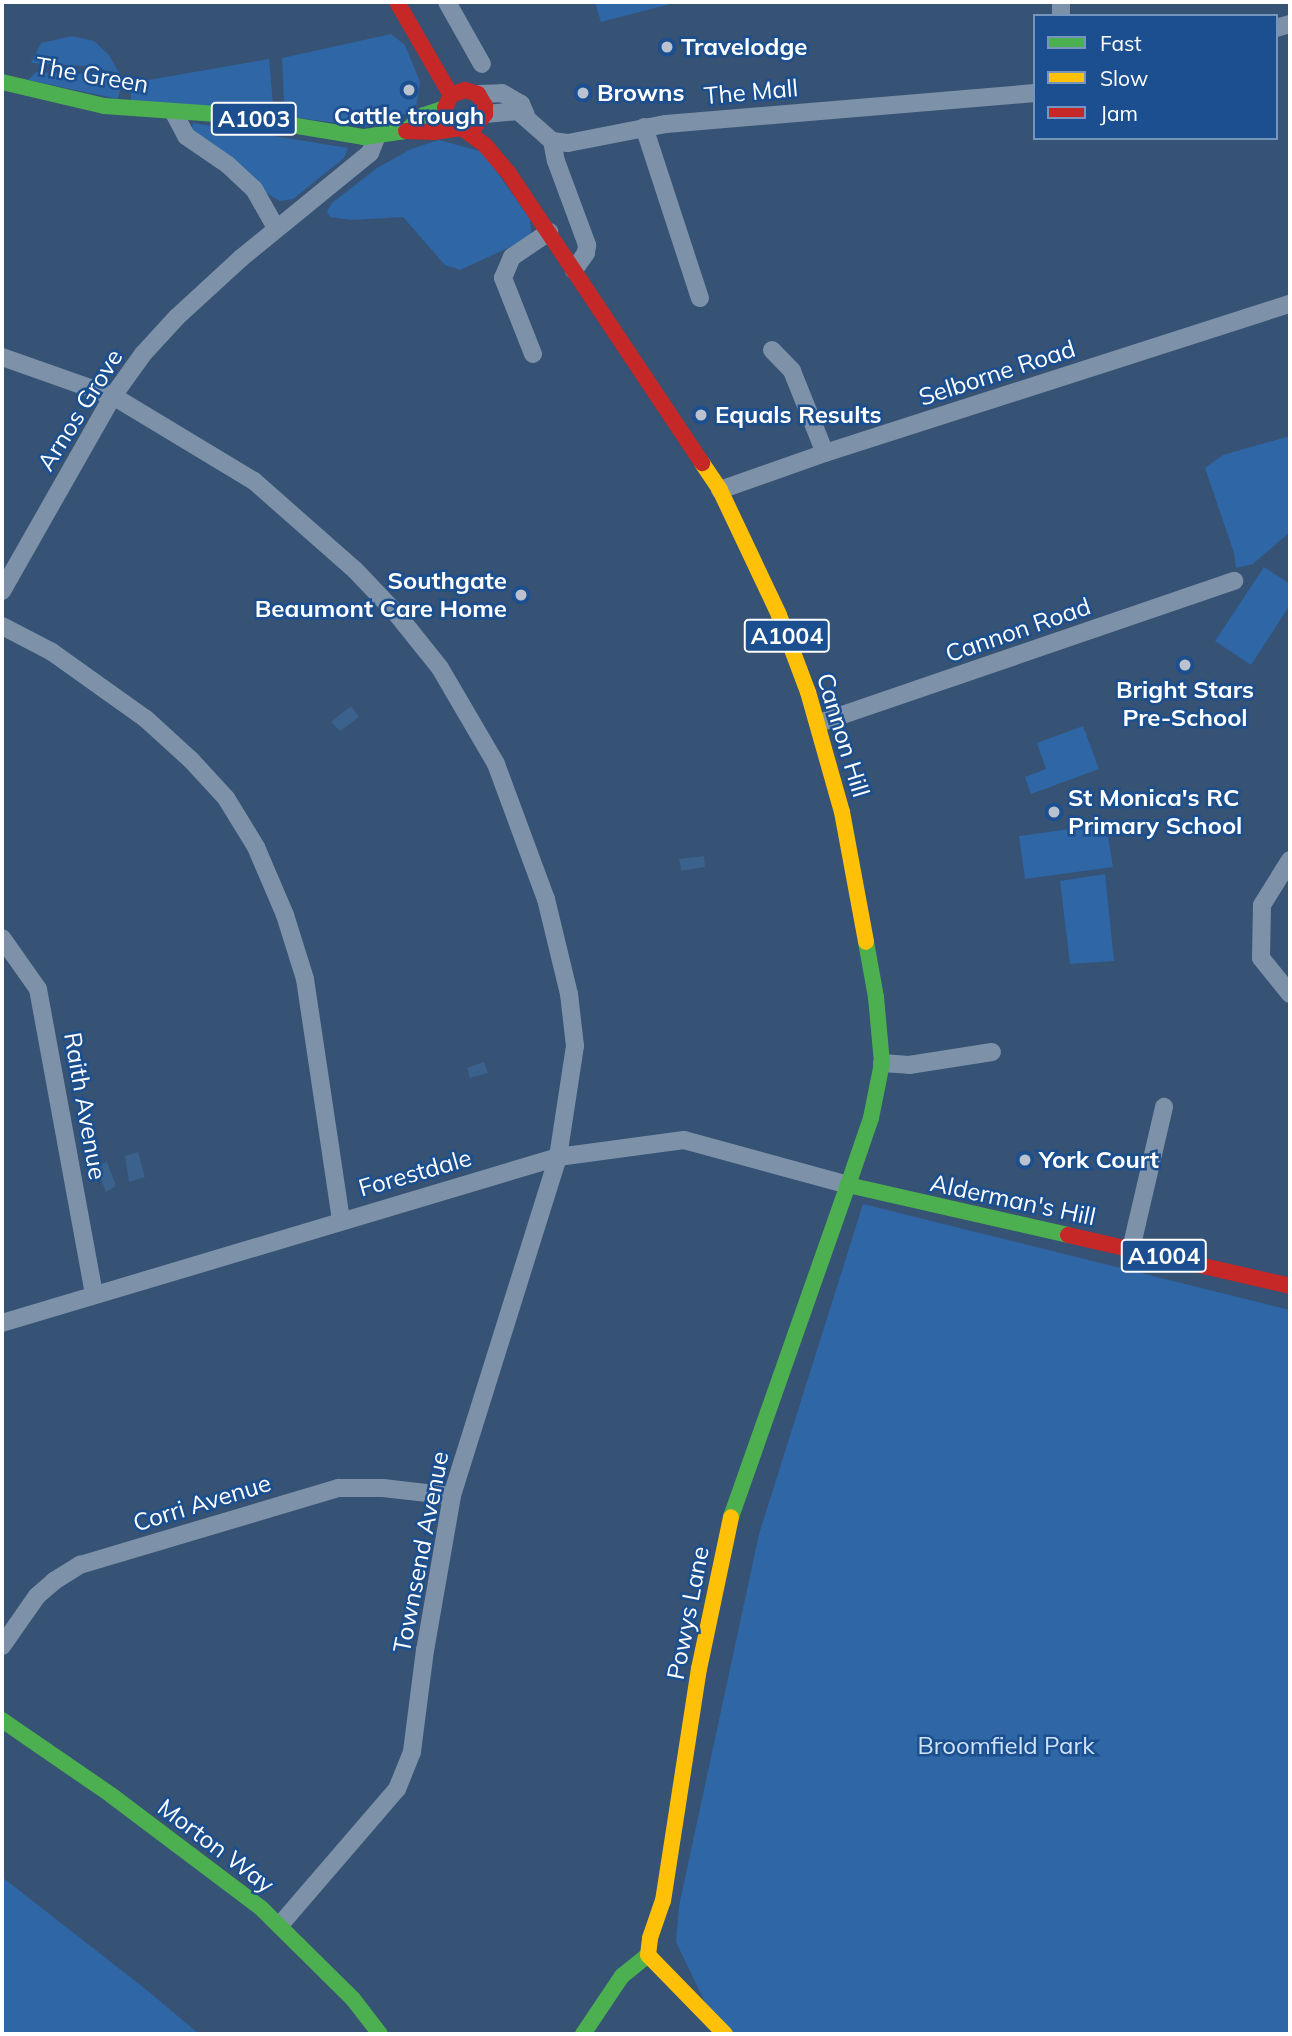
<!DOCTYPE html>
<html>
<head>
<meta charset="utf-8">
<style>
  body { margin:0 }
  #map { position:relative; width:1292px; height:2036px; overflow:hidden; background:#365274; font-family:Mulish,sans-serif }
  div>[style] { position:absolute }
  .green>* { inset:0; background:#2f66a5 }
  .water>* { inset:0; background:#3b618d }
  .street>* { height:18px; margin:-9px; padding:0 9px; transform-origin:9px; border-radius:9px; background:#7d92a8 }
  .fast>* { height:16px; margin:-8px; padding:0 8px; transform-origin:8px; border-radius:8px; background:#4caf50 }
  .slow>* { height:16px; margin:-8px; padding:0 8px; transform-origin:8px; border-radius:8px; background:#ffc107 }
  .jam>* { height:16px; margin:-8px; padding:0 8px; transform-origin:8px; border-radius:8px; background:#c62828 }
  .dots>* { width:19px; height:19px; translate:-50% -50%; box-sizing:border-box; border:4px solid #1b4f8f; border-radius:50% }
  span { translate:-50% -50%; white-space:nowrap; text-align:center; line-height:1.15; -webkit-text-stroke:5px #1b4f8f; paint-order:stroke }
  .shield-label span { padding:2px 5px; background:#1b4f8f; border:2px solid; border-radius:5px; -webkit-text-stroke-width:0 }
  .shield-label { font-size:23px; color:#fff; font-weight:700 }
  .poi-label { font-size:24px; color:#fff; font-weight:700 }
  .left { translate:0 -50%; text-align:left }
  .right { translate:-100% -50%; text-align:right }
  .street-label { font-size:24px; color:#fff }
  .park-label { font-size:24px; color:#cfe3fa }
  .frame { position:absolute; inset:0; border:4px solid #fff; pointer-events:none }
  .legend { position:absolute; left:1033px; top:14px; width:245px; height:126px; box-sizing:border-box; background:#1b4f8f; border:2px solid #7695bc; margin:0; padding:9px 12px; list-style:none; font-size:21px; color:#fff }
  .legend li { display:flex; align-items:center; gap:14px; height:35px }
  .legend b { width:35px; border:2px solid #7695bc }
</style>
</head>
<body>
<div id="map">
  <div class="green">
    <div style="clip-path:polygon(595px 2px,678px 2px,601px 22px)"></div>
    <div style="clip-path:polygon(391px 34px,405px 45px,420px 82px,416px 108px,397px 119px,366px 127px,292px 117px,284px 103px,282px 58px)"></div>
    <div style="clip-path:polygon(72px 36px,94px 41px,109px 55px,119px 73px,86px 66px,31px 63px,41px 43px)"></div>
    <div style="clip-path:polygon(269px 59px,274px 114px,131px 101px,131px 83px)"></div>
    <div style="clip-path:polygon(36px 72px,86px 74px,122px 81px,118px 99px,28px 80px)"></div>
    <div style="clip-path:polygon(193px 123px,348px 148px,344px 158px,293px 199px,280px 201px,268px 194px,253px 179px,192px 130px)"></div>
    <div style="clip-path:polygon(439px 140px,483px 152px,530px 219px,531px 233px,521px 242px,460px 270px,445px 265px,403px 217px,351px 220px,330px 217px,327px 211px,332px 203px,377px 168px,411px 149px)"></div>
    <div style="clip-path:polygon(1290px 436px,1290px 532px,1253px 564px,1236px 568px,1234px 553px,1205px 468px,1223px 455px)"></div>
    <div style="clip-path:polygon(1264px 567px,1290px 584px,1290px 605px,1251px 665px,1215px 641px)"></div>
    <div style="clip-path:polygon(1083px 726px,1099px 769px,1031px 794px,1025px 777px,1046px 769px,1037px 743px)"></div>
    <div style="clip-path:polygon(1106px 824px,1113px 867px,1025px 879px,1019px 836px)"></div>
    <div style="clip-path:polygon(1105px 874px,1114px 961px,1070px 964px,1060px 881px)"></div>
    <div style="clip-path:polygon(863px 1204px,1290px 1310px,1290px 2034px,733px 2034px,710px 2013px,676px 1942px,679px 1906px,759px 1534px)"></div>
    <div style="clip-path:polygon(2px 1877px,148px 1991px,199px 2034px,2px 2034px)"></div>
  </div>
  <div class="water">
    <div style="clip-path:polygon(351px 706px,359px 717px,340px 731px,331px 722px)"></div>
    <div style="clip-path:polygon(704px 856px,705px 867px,681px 871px,679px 859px)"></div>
    <div style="clip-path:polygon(484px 1062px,488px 1073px,470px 1078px,467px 1068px)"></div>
    <div style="clip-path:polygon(138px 1152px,145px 1177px,129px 1182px,125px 1156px)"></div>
    <div style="clip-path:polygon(107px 1162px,116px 1186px,106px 1192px,96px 1166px)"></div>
  </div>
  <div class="street">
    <div style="left:447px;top:2px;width:71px;rotate:60.6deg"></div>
    <div style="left:1061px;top:16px;width:14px;rotate:-90deg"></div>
    <div style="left:1276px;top:28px;width:15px;rotate:-16deg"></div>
    <div style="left:478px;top:94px;width:24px;rotate:-2deg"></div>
    <div style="left:502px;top:93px;width:22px;rotate:30deg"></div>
    <div style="left:521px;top:104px;width:12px;rotate:66deg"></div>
    <div style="left:174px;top:113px;width:26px;rotate:62deg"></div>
    <div style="left:186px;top:136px;width:51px;rotate:34.6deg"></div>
    <div style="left:228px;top:165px;width:35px;rotate:43deg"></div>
    <div style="left:254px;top:189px;width:45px;rotate:60.6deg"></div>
    <div style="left:485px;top:114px;width:33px;rotate:-5deg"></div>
    <div style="left:518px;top:111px;width:45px;rotate:41.4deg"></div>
    <div style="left:552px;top:141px;width:16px;rotate:7deg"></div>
    <div style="left:568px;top:143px;width:100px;rotate:-11deg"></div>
    <div style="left:666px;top:124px;width:370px;rotate:-4.8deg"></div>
    <div style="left:644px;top:127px;width:180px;rotate:71.9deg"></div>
    <div style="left:552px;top:141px;width:20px;rotate:79deg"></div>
    <div style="left:556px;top:161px;width:90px;rotate:69.7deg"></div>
    <div style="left:587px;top:245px;width:8px;rotate:97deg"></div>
    <div style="left:586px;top:253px;width:21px;rotate:125deg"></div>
    <div style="left:772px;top:350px;width:29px;rotate:46deg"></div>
    <div style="left:792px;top:371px;width:88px;rotate:68.1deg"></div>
    <div style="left:533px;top:354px;width:82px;rotate:-111.5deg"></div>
    <div style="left:503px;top:278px;width:23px;rotate:-67deg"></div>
    <div style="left:512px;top:257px;width:45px;rotate:-34deg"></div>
    <div style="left:2px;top:357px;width:118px;rotate:19.4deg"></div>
    <div style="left:113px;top:396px;width:165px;rotate:31.1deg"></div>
    <div style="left:254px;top:481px;width:135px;rotate:41.4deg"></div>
    <div style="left:355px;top:570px;width:59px;rotate:46.4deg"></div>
    <div style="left:396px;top:613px;width:70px;rotate:51.3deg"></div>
    <div style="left:440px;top:668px;width:111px;rotate:59.7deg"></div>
    <div style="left:496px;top:764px;width:144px;rotate:69.7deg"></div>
    <div style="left:546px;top:899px;width:98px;rotate:76.4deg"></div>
    <div style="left:569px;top:994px;width:52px;rotate:83.4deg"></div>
    <div style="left:575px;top:1046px;width:112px;rotate:98.7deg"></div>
    <div style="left:558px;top:1157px;width:355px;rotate:107.4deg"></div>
    <div style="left:452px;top:1496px;width:156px;rotate:99.9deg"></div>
    <div style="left:425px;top:1650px;width:103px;rotate:97.3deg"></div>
    <div style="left:412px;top:1752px;width:40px;rotate:112deg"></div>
    <div style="left:397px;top:1789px;width:178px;rotate:130.7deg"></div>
    <div style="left:720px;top:490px;width:111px;rotate:-19.4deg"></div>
    <div style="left:825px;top:453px;width:488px;rotate:-17.8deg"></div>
    <div style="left:2px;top:591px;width:224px;rotate:-60.4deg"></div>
    <div style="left:113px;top:396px;width:52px;rotate:-54.5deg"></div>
    <div style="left:143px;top:354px;width:50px;rotate:-47.4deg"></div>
    <div style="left:177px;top:317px;width:86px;rotate:-42.6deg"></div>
    <div style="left:240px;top:259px;width:168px;rotate:-39.2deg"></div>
    <div style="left:370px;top:153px;width:18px;rotate:-68deg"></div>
    <div style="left:2px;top:626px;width:56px;rotate:27.5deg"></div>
    <div style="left:52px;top:652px;width:115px;rotate:35.5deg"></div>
    <div style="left:146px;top:719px;width:61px;rotate:42.3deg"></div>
    <div style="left:191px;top:760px;width:52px;rotate:47.4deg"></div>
    <div style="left:226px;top:798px;width:57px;rotate:58.5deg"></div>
    <div style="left:256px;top:847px;width:74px;rotate:66.9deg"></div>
    <div style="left:285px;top:915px;width:67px;rotate:72.6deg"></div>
    <div style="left:305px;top:979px;width:244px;rotate:81.5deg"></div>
    <div style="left:819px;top:723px;width:439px;rotate:-18.9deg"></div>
    <div style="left:1290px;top:860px;width:53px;rotate:121.9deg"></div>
    <div style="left:1262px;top:905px;width:53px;rotate:91.1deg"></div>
    <div style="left:1261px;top:958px;width:46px;rotate:51.1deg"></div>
    <div style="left:2px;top:938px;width:62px;rotate:54.8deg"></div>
    <div style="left:38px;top:989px;width:310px;rotate:79.6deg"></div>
    <div style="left:882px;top:1063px;width:27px;rotate:4deg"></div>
    <div style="left:909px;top:1065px;width:84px;rotate:-8.9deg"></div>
    <div style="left:1131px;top:1249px;width:146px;rotate:-76.9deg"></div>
    <div style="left:2px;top:1323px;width:580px;rotate:-16.62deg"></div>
    <div style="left:558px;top:1157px;width:127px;rotate:-7.7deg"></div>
    <div style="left:684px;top:1140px;width:170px;rotate:15.3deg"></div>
    <div style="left:2px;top:1646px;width:61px;rotate:-55deg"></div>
    <div style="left:37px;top:1596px;width:23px;rotate:-41deg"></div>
    <div style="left:54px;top:1581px;width:31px;rotate:-32deg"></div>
    <div style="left:80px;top:1565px;width:270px;rotate:-16.6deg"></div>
    <div style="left:339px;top:1488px;width:44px"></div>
    <div style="left:383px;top:1488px;width:69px;rotate:6.6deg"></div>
  </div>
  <div class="fast">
    <div style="left:2px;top:82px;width:105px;rotate:13.2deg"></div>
    <div style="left:104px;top:106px;width:127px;rotate:4.1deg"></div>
    <div style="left:231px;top:115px;width:135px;rotate:9.4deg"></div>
    <div style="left:364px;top:137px;width:42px;rotate:-8.1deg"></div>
    <div style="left:406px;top:131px;width:24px;rotate:-42deg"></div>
    <div style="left:424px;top:115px;width:22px;rotate:-18deg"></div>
    <div style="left:866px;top:942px;width:56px;rotate:79.7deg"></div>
    <div style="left:876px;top:997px;width:66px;rotate:84.8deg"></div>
    <div style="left:882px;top:1063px;width:56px;rotate:101.3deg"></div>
    <div style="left:871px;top:1118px;width:71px;rotate:108.9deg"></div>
    <div style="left:848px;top:1185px;width:226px;rotate:12.8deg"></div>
    <div style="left:731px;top:1517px;width:352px;rotate:-70.6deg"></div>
    <div style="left:2px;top:1720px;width:132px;rotate:34.5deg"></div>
    <div style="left:111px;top:1795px;width:188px;rotate:37deg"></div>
    <div style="left:261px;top:1908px;width:129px;rotate:44.7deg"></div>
    <div style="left:353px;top:1999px;width:44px;rotate:52.4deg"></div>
    <div style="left:583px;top:2034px;width:70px;rotate:-56.1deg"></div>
    <div style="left:622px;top:1976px;width:33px;rotate:-39deg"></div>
  </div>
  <div class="slow">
    <div style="left:702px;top:463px;width:32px;rotate:56deg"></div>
    <div style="left:720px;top:490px;width:138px;rotate:64.7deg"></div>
    <div style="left:779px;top:615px;width:82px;rotate:69.4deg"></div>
    <div style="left:808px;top:692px;width:125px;rotate:74.2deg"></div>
    <div style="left:842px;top:812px;width:132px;rotate:79.5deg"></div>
    <div style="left:725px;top:2034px;width:110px;rotate:-134.3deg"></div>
    <div style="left:648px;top:1955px;width:17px;rotate:-83deg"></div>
    <div style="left:650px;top:1938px;width:39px;rotate:-71deg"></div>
    <div style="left:663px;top:1901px;width:235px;rotate:-81.2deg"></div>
    <div style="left:699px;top:1669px;width:155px;rotate:-78.1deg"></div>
  </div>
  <div class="jam">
    <div style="left:397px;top:2px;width:108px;rotate:59.9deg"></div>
    <div style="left:463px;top:129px;width:27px;rotate:36deg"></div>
    <div style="left:485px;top:145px;width:35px;rotate:50deg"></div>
    <div style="left:508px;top:172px;width:350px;rotate:56.3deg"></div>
    <div style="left:406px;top:131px;width:28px;rotate:2deg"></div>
    <div style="left:434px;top:132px;width:41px;rotate:-8.3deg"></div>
    <div style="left:475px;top:126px;width:16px;rotate:-50deg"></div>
    <div style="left:485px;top:114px;width:8px;rotate:-90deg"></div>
    <div style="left:485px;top:106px;width:14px;rotate:-120deg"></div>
    <div style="left:478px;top:94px;width:14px;rotate:-163deg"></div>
    <div style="left:465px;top:90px;width:15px;rotate:160deg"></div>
    <div style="left:451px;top:95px;width:14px;rotate:115deg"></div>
    <div style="left:445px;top:108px;width:17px;rotate:66deg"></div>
    <div style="left:1068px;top:1235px;width:228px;rotate:12.9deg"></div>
  </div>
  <div class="dots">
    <div style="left:667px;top:47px;background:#b9c2ce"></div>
    <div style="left:409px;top:90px;background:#b9c2ce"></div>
    <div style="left:583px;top:93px;background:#b9c2ce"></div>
    <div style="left:701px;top:415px;background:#b9c2ce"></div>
    <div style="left:521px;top:595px;background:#b9c2ce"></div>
    <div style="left:1185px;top:665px;background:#b9c2ce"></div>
    <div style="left:1054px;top:812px;background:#b9c2ce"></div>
    <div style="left:1025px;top:1160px;background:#b9c2ce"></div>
  </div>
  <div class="shield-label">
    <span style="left:254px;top:119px">A1003</span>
    <span style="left:787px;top:636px">A1004</span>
    <span style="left:1164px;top:1256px">A1004</span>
  </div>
  <div class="poi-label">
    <span class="left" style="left:681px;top:47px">Travelodge</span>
    <span class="left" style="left:597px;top:93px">Browns</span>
    <span style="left:409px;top:116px">Cattle trough</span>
    <span class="left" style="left:715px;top:415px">Equals Results</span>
    <span class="right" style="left:507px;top:595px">Southgate<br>Beaumont Care Home</span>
    <span style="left:1185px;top:704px">Bright Stars<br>Pre-School</span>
    <span class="left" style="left:1068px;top:812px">St Monica's RC<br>Primary School</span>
    <span class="left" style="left:1039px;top:1160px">York Court</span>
  </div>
  <div class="street-label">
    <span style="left:92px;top:75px;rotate:10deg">The Green</span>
    <span style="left:751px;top:92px;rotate:-5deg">The Mall</span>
    <span style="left:997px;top:373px;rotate:-18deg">Selborne Road</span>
    <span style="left:80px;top:410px;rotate:-58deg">Arnos Grove</span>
    <span style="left:1018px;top:630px;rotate:-19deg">Cannon Road</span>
    <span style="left:843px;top:735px;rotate:73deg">Cannon Hill</span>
    <span style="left:85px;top:1106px;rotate:80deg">Raith Avenue</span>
    <span style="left:415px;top:1173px;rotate:-16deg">Forestdale</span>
    <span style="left:1013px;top:1200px;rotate:12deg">Alderman's Hill</span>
    <span style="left:202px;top:1503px;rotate:-17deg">Corri Avenue</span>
    <span style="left:421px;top:1552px;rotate:-79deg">Townsend Avenue</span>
    <span style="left:688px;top:1613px;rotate:-79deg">Powys Lane</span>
    <span style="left:216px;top:1846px;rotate:37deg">Morton Way</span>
  </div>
  <div class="park-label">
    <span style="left:1006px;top:1746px">Broomfield Park</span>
  </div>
  <div class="frame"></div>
  <ul class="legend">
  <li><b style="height:9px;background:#4caf50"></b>Fast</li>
  <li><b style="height:9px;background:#ffc107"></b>Slow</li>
  <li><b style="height:9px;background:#c62828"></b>Jam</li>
  </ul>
</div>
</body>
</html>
